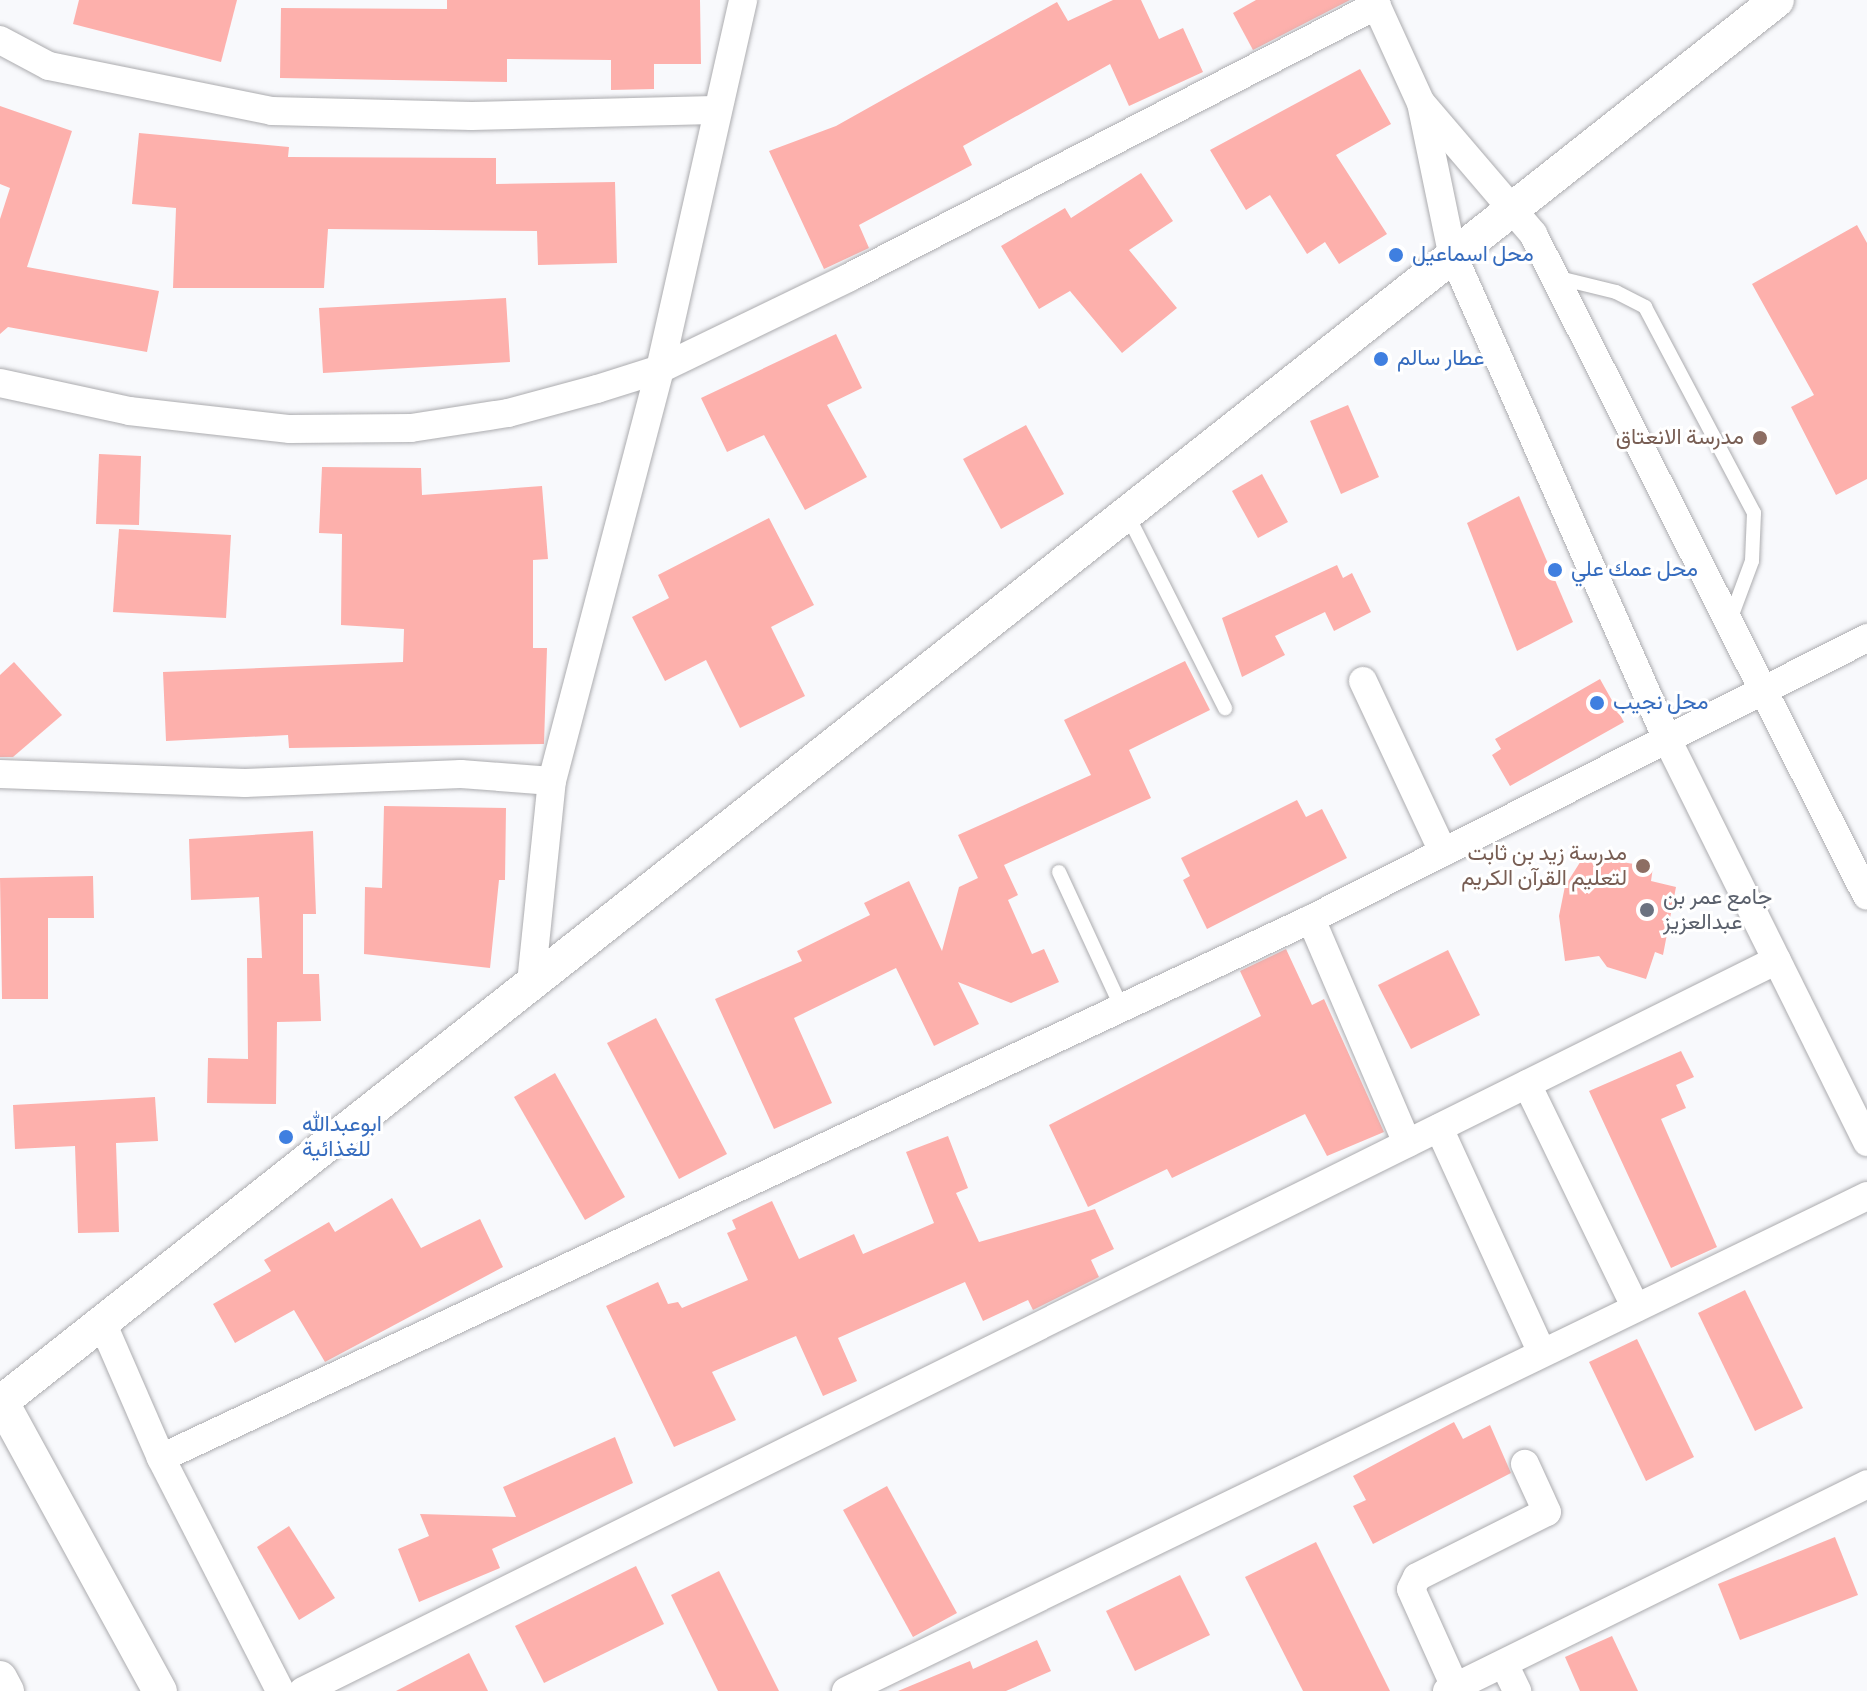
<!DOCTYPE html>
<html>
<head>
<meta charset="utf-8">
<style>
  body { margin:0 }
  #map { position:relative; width:1867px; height:1691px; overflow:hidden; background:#f8f9fc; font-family:"Source Sans 3",Vazirmatn,sans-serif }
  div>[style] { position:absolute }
  .building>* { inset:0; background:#fdb0ac }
  .roads { filter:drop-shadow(0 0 2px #acacaf) drop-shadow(0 0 2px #acacaf) }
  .service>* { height:14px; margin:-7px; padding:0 7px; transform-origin:7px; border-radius:7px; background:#fff }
  .minor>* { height:28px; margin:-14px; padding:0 14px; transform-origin:14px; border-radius:14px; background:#fff }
  .tertiary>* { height:34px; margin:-17px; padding:0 17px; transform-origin:17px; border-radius:17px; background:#fff }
  .dots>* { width:22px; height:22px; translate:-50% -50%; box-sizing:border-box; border:4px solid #fff; border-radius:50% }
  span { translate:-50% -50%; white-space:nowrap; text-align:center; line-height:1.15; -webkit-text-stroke:6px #fff; paint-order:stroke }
  .shop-label { font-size:22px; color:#366cbe }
  .left { translate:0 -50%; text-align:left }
  .education-label { font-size:22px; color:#785e54 }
  .right { translate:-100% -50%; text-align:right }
  .worship-label { font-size:22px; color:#5b616d }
</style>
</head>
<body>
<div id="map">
  <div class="building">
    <div style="clip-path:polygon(79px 0,237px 0,221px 62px,73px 24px)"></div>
    <div style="clip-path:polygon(447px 0,700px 0,701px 64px,654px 64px,654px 89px,611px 90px,611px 60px,507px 59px,507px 82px,280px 78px,281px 8px,447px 9px)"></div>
    <div style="clip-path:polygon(1113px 0,1141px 0,1159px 39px,1183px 28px,1203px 72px,1129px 106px,1110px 64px,963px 146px,972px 165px,859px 225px,869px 248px,824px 269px,769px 151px,836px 126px,1057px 2px,1068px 21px)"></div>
    <div style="clip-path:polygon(1256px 0,1350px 0,1253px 50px,1233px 13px)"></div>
    <div style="clip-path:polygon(1360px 69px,1391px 124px,1336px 155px,1387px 234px,1339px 264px,1325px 242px,1307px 254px,1270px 195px,1246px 210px,1210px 150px)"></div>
    <div style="clip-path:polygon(0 106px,72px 131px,27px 267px,159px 291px,147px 352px,8px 327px,0 334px,0 219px,10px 188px,0 184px)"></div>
    <div style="clip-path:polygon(139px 133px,289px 147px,288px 157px,496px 158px,496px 184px,615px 182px,617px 263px,538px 265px,537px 231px,328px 229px,324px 288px,173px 288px,176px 208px,132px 204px)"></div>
    <div style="clip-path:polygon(1141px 173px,1173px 221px,1129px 250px,1177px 308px,1122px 353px,1070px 291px,1039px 309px,1001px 246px,1065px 208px,1071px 218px)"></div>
    <div style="clip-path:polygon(1857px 225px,1867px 243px,1867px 479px,1836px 495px,1791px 407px,1814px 395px,1752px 284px)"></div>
    <div style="clip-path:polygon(506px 298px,510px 362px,323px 373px,319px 308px)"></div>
    <div style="clip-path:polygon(836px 334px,862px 388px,827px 405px,867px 477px,805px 510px,764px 435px,727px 452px,701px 398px)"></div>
    <div style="clip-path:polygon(1348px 405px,1379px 477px,1341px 494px,1310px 421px)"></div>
    <div style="clip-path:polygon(1026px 425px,1064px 494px,1001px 529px,963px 459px)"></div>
    <div style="clip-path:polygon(99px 454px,141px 456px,139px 525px,96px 524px)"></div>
    <div style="clip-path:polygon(322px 467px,421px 468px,422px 495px,542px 486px,548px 559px,533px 560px,533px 648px,547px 648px,544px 744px,289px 748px,288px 735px,166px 741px,163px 672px,403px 662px,404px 629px,341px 625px,342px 534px,319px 533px)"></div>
    <div style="clip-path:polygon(1262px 474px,1288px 522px,1258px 538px,1232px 491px)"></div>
    <div style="clip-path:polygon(1519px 496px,1573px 622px,1517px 651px,1467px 523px)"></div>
    <div style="clip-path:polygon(769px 518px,814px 605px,771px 627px,805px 696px,740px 728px,706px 660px,665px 681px,632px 617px,669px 598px,658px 575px)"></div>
    <div style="clip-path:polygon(119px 529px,231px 535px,226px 618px,113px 612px)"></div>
    <div style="clip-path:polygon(1337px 565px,1343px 578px,1352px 573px,1371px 612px,1334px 631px,1325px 612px,1275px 636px,1285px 655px,1242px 677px,1222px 618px)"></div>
    <div style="clip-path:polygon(1185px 661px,1210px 710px,1129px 750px,1151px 798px,1004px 865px,1018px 895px,1008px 900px,1032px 954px,1044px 949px,1059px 982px,1011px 1003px,958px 982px,979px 1024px,934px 1046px,896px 968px,794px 1018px,832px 1103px,774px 1129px,715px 999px,802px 961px,797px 951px,870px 915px,864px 903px,909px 881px,942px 951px,959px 887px,978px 878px,958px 835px,1091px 775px,1064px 720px)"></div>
    <div style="clip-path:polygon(14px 662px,62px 715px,13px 757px,0 757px,0 675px)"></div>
    <div style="clip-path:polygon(1600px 679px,1624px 722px,1510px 786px,1492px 755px,1501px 749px,1495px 739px)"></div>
    <div style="clip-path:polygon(1297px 800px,1306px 817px,1322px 809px,1347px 858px,1207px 929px,1183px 880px,1190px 876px,1181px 858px)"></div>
    <div style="clip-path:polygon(384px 806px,506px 808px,505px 880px,499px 880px,490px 968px,364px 954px,365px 887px,382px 888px)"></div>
    <div style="clip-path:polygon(313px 831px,316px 914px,303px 914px,303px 974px,319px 974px,321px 1021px,277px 1022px,276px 1104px,207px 1103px,208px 1058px,248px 1059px,247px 958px,262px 958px,259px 897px,191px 900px,189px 839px)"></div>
    <div style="clip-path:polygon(1584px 856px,1653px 867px,1651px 881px,1676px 887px,1663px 955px,1655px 952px,1646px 979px,1607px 967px,1599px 956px,1565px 961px,1559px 916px,1565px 886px)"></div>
    <div style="clip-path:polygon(93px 876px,94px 918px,48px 918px,48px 999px,2px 999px,0 878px)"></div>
    <div style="clip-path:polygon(1286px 949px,1312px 1005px,1324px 999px,1384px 1132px,1327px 1156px,1305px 1114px,1172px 1178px,1167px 1169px,1088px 1207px,1049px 1125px,1261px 1016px,1240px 971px)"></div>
    <div style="clip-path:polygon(1448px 950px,1480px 1015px,1411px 1049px,1378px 985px)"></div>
    <div style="clip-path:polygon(656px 1018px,727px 1154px,679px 1179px,607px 1043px)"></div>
    <div style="clip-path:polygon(1681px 1051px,1694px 1077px,1676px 1085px,1686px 1108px,1661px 1119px,1717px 1247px,1671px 1268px,1589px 1091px)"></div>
    <div style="clip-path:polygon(555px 1073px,625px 1197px,585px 1220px,514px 1097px)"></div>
    <div style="clip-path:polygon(155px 1097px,158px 1141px,116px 1143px,119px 1232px,78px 1233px,75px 1146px,15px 1149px,13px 1105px)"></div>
    <div style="clip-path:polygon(948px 1136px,968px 1188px,956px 1193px,979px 1242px,1095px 1209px,1114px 1249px,1091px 1260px,1099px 1277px,1033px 1310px,1028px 1300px,983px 1321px,965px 1282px,838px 1338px,857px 1381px,823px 1396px,796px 1336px,712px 1372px,736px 1420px,674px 1447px,606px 1306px,658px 1282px,668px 1304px,678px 1302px,682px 1308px,748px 1280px,727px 1233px,736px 1229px,732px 1220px,772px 1201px,799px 1259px,854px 1234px,863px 1254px,934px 1223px,906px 1152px)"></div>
    <div style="clip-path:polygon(392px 1198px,421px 1248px,480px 1219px,503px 1267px,325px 1362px,294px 1310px,235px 1343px,213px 1304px,271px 1271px,264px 1260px,329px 1222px,335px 1232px)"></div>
    <div style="clip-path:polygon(1745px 1290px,1803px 1408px,1755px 1431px,1698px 1313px)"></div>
    <div style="clip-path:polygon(1637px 1339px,1694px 1457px,1646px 1481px,1589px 1362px)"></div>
    <div style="clip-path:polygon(1454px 1422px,1463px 1439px,1490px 1425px,1511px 1473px,1373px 1544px,1353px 1506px,1366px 1500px,1353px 1476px)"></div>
    <div style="clip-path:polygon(615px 1437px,633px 1483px,492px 1549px,500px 1568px,419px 1602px,398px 1549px,429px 1536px,420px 1514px,516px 1517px,503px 1487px)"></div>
    <div style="clip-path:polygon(887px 1486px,957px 1613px,913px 1637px,843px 1510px)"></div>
    <div style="clip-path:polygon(289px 1526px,335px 1598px,299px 1620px,257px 1547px)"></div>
    <div style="clip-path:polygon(1835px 1537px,1858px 1595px,1740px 1640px,1718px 1584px)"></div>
    <div style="clip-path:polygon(1316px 1542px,1390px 1691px,1303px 1691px,1245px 1577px)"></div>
    <div style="clip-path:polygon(636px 1566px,664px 1624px,544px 1683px,515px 1626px)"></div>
    <div style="clip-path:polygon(719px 1571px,779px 1691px,718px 1691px,671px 1595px)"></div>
    <div style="clip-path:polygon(1180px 1575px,1210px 1635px,1135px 1671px,1106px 1611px)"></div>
    <div style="clip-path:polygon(1612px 1636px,1638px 1691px,1580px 1691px,1565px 1657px)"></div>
    <div style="clip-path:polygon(1037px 1640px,1051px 1671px,1006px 1691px,898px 1691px,970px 1661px,973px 1669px)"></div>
    <div style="clip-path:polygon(469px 1653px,488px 1691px,396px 1691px)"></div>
  </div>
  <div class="roads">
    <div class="service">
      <div style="left:1555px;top:277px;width:63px;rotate:13.8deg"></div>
      <div style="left:1616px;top:292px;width:33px;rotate:27deg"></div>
      <div style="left:1645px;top:307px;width:233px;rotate:62.1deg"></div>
      <div style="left:1754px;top:513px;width:48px;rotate:92.4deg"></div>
      <div style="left:1752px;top:561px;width:66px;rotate:110.4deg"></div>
      <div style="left:1126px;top:512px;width:220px;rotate:63.2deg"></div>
      <div style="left:1059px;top:872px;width:148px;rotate:65.2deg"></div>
    </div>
    <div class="minor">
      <div style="left:1374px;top:0;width:113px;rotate:65.5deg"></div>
      <div style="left:1421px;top:103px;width:153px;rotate:78.3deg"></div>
      <div style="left:1452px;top:253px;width:531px;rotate:66.14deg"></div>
      <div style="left:1667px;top:739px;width:450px;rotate:63.6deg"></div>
      <div style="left:0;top:40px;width:55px;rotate:28deg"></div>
      <div style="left:49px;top:66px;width:227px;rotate:11.4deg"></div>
      <div style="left:272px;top:111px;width:200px;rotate:1.4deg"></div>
      <div style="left:472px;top:116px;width:242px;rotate:-1.4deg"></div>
      <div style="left:1423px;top:105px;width:170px;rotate:49.5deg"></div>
      <div style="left:1533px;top:234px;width:741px;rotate:63.23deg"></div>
      <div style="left:0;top:383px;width:132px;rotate:12.2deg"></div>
      <div style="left:129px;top:411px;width:162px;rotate:6.4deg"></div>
      <div style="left:290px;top:429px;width:121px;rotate:-0.5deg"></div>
      <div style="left:411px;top:428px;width:98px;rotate:-8.8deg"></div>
      <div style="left:508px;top:413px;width:92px;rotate:-15.1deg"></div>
      <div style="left:597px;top:389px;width:66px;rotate:-17.6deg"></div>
      <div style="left:660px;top:369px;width:209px;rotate:-25.8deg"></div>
      <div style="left:848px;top:278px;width:595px;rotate:-27.3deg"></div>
      <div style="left:1363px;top:681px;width:189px;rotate:64.9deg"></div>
      <div style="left:0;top:774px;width:245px;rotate:2.1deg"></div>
      <div style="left:245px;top:783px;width:216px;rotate:-2.4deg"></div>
      <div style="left:461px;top:774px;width:91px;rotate:4.4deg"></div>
      <div style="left:1311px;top:919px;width:244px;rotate:66.8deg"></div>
      <div style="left:531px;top:983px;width:203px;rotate:-84.1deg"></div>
      <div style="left:552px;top:781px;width:426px;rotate:-75.3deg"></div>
      <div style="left:660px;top:369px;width:378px;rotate:-77.3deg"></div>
      <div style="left:1527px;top:1084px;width:249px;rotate:64.1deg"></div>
      <div style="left:1439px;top:1128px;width:247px;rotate:65.4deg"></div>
      <div style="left:101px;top:1320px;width:150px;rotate:66.5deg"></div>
      <div style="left:161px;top:1458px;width:262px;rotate:62.9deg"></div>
      <div style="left:161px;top:1458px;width:1270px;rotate:-25.11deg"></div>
      <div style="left:1311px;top:919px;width:623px;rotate:-26.81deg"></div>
      <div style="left:1505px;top:1666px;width:28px;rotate:64deg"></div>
      <div style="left:1455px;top:1687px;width:107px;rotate:-114.2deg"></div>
      <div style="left:1411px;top:1589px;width:13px;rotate:-63deg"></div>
      <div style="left:1417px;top:1577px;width:145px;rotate:-26.6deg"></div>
      <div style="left:1547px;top:1512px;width:53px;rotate:-114.6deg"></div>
      <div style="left:303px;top:1691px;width:1645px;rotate:-26.38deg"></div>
      <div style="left:846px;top:1691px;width:1135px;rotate:-25.86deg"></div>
      <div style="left:1447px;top:1691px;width:468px;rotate:-26.2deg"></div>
    </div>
    <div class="tertiary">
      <div style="left:0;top:1399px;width:333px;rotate:61.3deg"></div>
      <div style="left:0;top:1403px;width:2264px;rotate:-38.29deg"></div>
      <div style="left:0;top:1678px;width:15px;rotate:62deg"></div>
    </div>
  </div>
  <div class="dots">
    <div style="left:1396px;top:255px;background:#3f7fe0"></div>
    <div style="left:1381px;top:359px;background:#3f7fe0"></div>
    <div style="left:1760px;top:438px;background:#8d6e63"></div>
    <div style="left:1555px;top:570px;background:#3f7fe0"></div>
    <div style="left:1597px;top:703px;background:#3f7fe0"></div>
    <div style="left:1643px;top:866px;background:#8d6e63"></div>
    <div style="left:1647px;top:910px;background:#6b7280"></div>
    <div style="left:286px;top:1137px;background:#3f7fe0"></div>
  </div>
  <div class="shop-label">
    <span class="left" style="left:1412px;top:255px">محل اسماعيل</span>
    <span class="left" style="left:1397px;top:359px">عطار سالم</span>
    <span class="left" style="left:1571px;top:570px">محل عمك علي</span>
    <span class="left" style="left:1613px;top:703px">محل نجيب</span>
    <span class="left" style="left:302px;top:1137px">ابوعبدالله<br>للغذائية</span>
  </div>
  <div class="education-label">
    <span class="right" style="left:1744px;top:438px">مدرسة الانعتاق</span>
    <span class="right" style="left:1627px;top:866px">مدرسة زيد بن ثابت<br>لتعليم القرآن الكريم</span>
  </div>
  <div class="worship-label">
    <span class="left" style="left:1663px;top:910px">جامع عمر بن<br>عبدالعزيز</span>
  </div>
</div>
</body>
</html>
